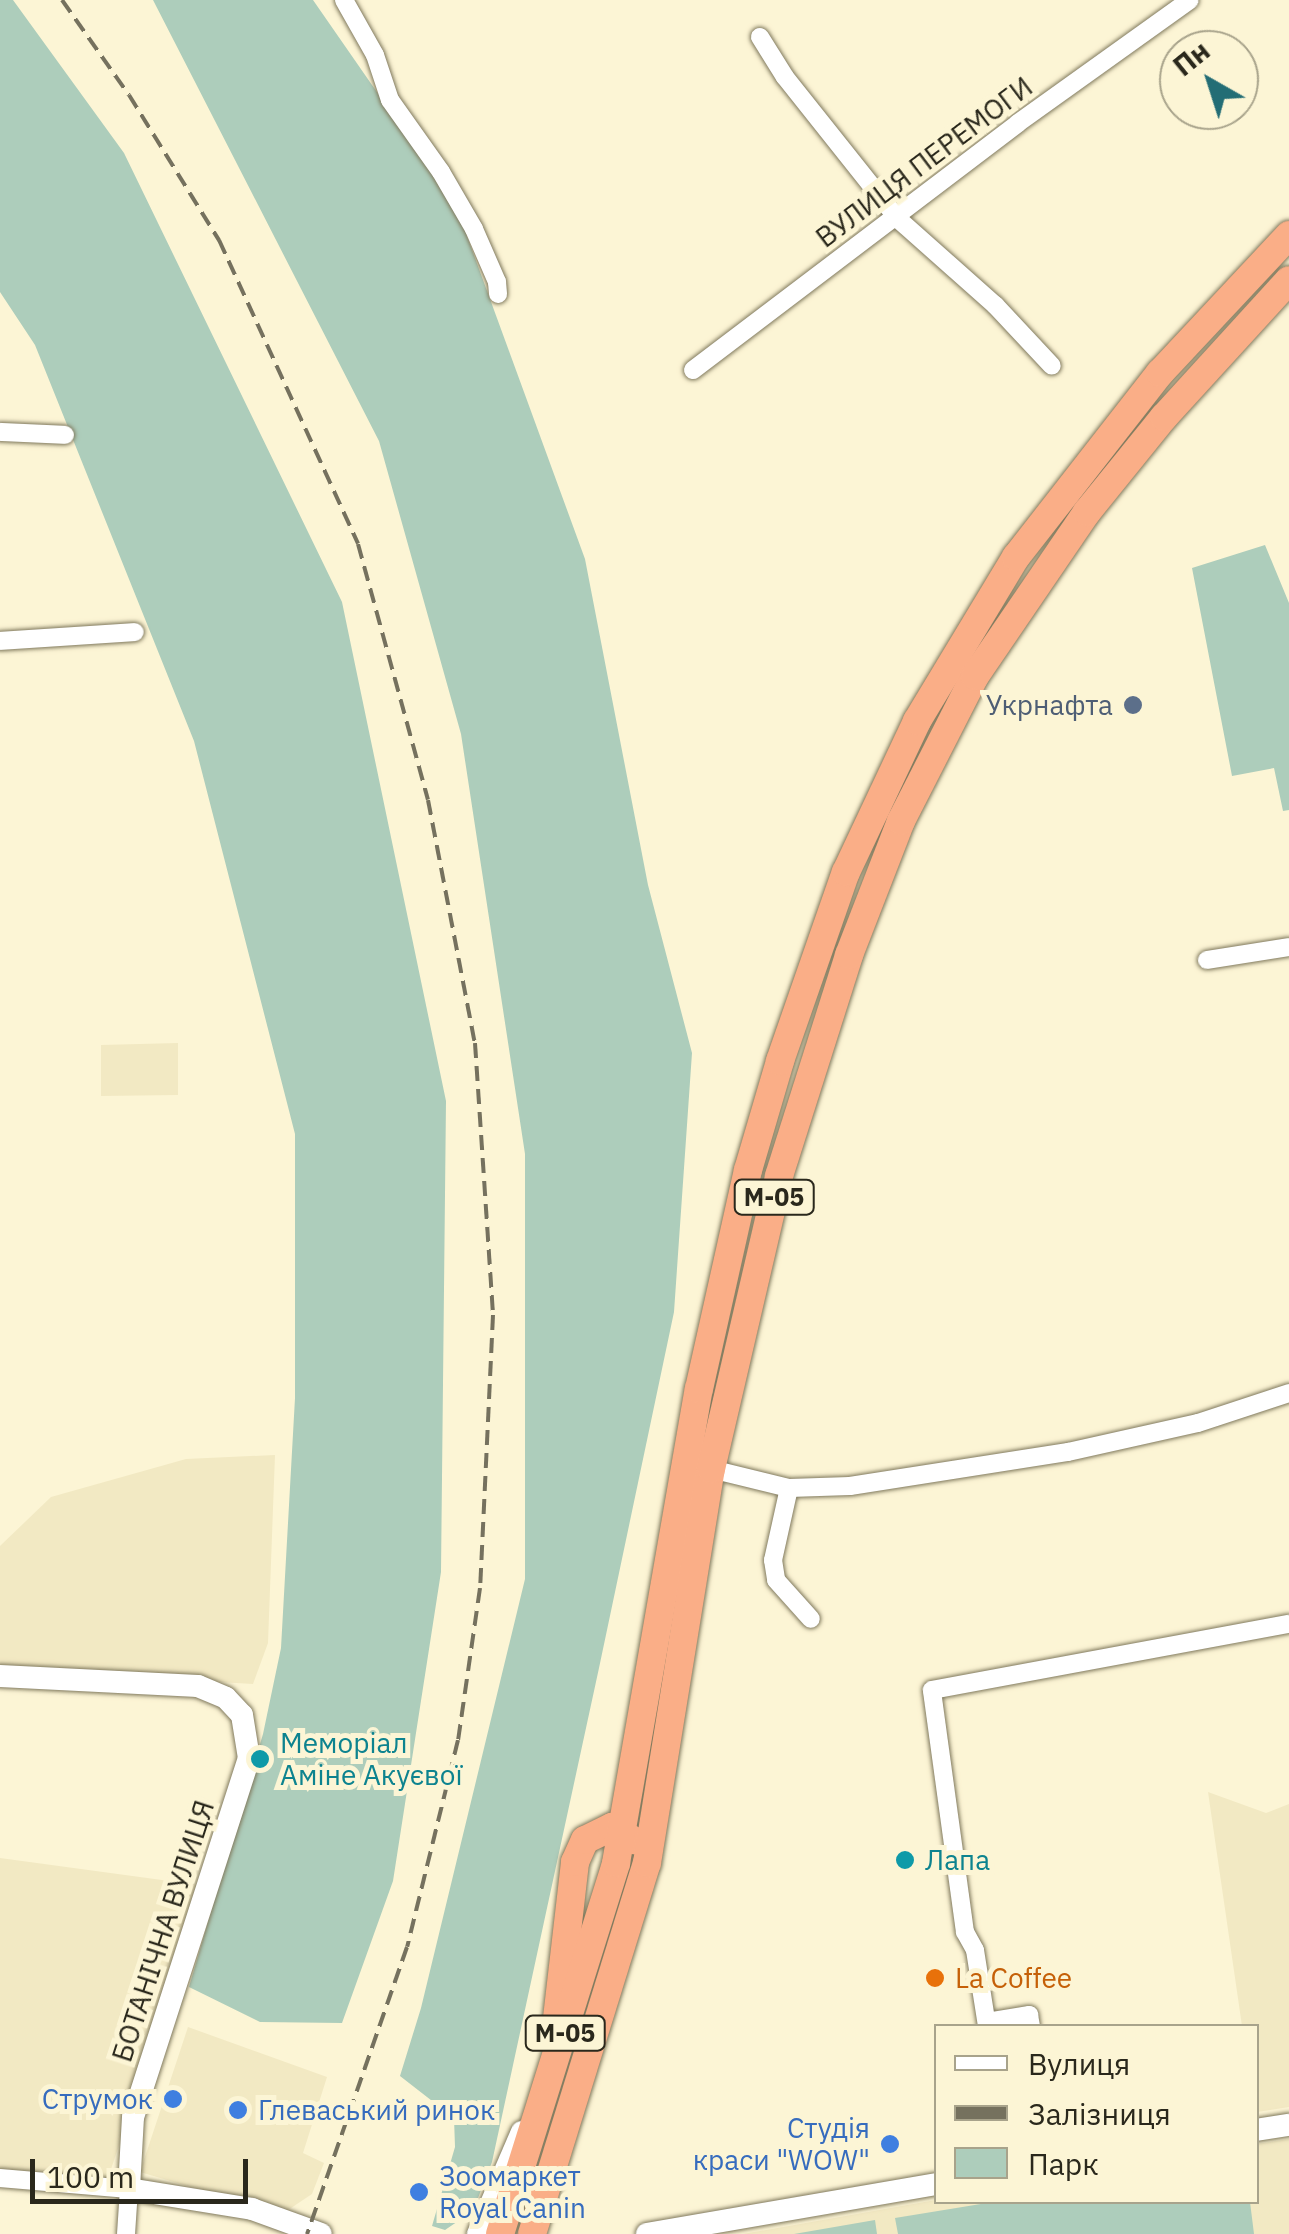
<!DOCTYPE html>
<html>
<head>
<meta charset="utf-8">
<style>
  body { margin:0 }
  #map { position:relative; width:1289px; height:2234px; overflow:hidden; background:#fcf5d5; font-family:"IBM Plex Sans",sans-serif }
  div>[style] { position:absolute }
  .built>* { inset:0; background:#f2e9c3 }
  .green>* { inset:0; background:#adcdbb }
  .roads { filter:drop-shadow(0 0 2px #80795d) drop-shadow(0 0 2px #80795d) }
  .minor>* { height:18px; margin:-9px; padding:0 9px; transform-origin:9px; border-radius:9px; background:#fff }
  .tertiary>* { height:22px; margin:-11px; padding:0 11px; transform-origin:11px; border-radius:11px; background:#fff }
  .trunk>* { height:28px; margin:-14px; padding:0 14px; transform-origin:14px; border-radius:14px; background:#faae87 }
  .rail>* { height:4px; margin-top:-2px; transform-origin:0; background:repeating-linear-gradient(90deg,#75715e 0 15px,transparent 0 23px) }
  .dots>* { width:28px; height:28px; translate:-50% -50%; box-sizing:border-box; border:5px solid #fcf5d5; border-radius:50% }
  span { translate:-50% -50%; white-space:nowrap; text-align:center; line-height:1.15; -webkit-text-stroke:10px #fcf5d5; paint-order:stroke }
  .shield-label span { padding:2px 8px; background:#fcf5d5; border:2px solid; border-radius:8px; -webkit-text-stroke-width:0 }
  .shield-label { font-size:25px; color:#2a281c; font-weight:700 }
  .street-label { font-size:28px; color:#2a281c }
  .service-label { font-size:28px; color:#4e5e75 }
  .right { translate:-100% -50%; text-align:right }
  .culture-label { font-size:28px; color:#0d838f }
  .left { translate:0 -50%; text-align:left }
  .food-label { font-size:28px; color:#c56008 }
  .shop-label { font-size:28px; color:#366cbe }
  .legend { position:absolute; left:934px; top:2024px; width:325px; height:180px; box-sizing:border-box; background:#fcf5d5; border:2px solid #a8a38b; margin:0; padding:12px 18px; list-style:none; font-size:30px; color:#2a281c }
  .legend li { display:flex; align-items:center; gap:20px; height:50px }
  .legend b { width:50px; border:2px solid #a8a38b }
  .north { position:absolute; left:1159px; top:30px; width:100px; height:100px; box-sizing:border-box; background:#fcf5d5; border:2px solid #a8a38b; border-radius:50%; rotate:321deg; font-size:28px; font-weight:700; line-height:40px; text-align:center; color:#2a281c }
  .north::after { content:''; display:block; margin:auto; width:35px; height:45px; background:#236d75; clip-path:polygon(50% 0,100% 100%,50% 72%,0 100%) }
  .scale { position:absolute; left:30px; top:2159px; width:218px; height:45px; box-sizing:border-box; border:5px solid #2a281c; border-top:0; padding-left:12px; font-size:30px; line-height:35px; white-space:nowrap; color:#2a281c; -webkit-text-stroke:8px #fcf5d5; paint-order:stroke }
</style>
</head>
<body>
<div id="map">
  <div class="built">
    <div style="clip-path:polygon(178px 1043px,178px 1095px,101px 1096px,101px 1045px)"></div>
    <div style="clip-path:polygon(275px 1455px,268px 1643px,253px 1684px,0 1669px,0 1546px,51px 1497px,186px 1459px)"></div>
    <div style="clip-path:polygon(1208px 1792px,1266px 1813px,1289px 1804px,1289px 2107px,1257px 2112px,1256px 2026px,1242px 2026px)"></div>
    <div style="clip-path:polygon(0 1858px,206px 1886px,108px 2178px,0 2169px)"></div>
    <div style="clip-path:polygon(188px 2027px,327px 2077px,303px 2153px,324px 2163px,312px 2194px,282px 2214px,140px 2172px)"></div>
    <div style="clip-path:polygon(1289px 2139px,1289px 2234px,743px 2234px,936px 2200px,1256px 2202px,1257px 2144px)"></div>
  </div>
  <div class="green">
    <div style="clip-path:polygon(0 0,13px 0,124px 153px,342px 602px,446px 1101px,441px 1572px,393px 1881px,342px 2023px,260px 2022px,189px 1987px,263px 1734px,281px 1648px,295px 1398px,295px 1134px,194px 741px,35px 345px,0 292px)"></div>
    <div style="clip-path:polygon(153px 0,313px 0,456px 206px,585px 559px,648px 885px,692px 1053px,674px 1312px,599px 1668px,492px 2162px,473px 2211px,445px 2230px,432px 2226px,455px 2147px,454px 2118px,400px 2076px,421px 2008px,525px 1579px,525px 1154px,461px 734px,379px 441px)"></div>
    <div style="clip-path:polygon(1265px 545px,1289px 603px,1289px 810px,1283px 811px,1274px 768px,1232px 776px,1192px 568px)"></div>
    <div style="clip-path:polygon(993px 2202px,1250px 2202px,1254px 2234px,898px 2234px,895px 2218px)"></div>
    <div style="clip-path:polygon(875px 2220px,877px 2234px,794px 2234px)"></div>
  </div>
  <div class="roads">
    <div class="minor">
      <div style="left:344px;top:0;width:63px;rotate:60.6deg"></div>
      <div style="left:375px;top:55px;width:47px;rotate:71.6deg"></div>
      <div style="left:390px;top:100px;width:88px;rotate:54.7deg"></div>
      <div style="left:441px;top:172px;width:66px;rotate:59.9deg"></div>
      <div style="left:474px;top:229px;width:58px;rotate:66.5deg"></div>
      <div style="left:497px;top:282px;width:12px;rotate:85deg"></div>
      <div style="left:760px;top:37px;width:47px;rotate:58deg"></div>
      <div style="left:785px;top:77px;width:181px;rotate:51.5deg"></div>
      <div style="left:898px;top:219px;width:130px;rotate:41.6deg"></div>
      <div style="left:995px;top:305px;width:83px;rotate:46.9deg"></div>
      <div style="left:693px;top:370px;width:408px;rotate:-37.2deg"></div>
      <div style="left:1018px;top:123px;width:211px;rotate:-35.6deg"></div>
      <div style="left:0;top:432px;width:65px;rotate:2.6deg"></div>
      <div style="left:0;top:641px;width:135px;rotate:-3.8deg"></div>
      <div style="left:1207px;top:960px;width:83px;rotate:-9deg"></div>
      <div style="left:711px;top:1469px;width:80px;rotate:13.7deg"></div>
      <div style="left:789px;top:1488px;width:61px;rotate:-1.9deg"></div>
      <div style="left:850px;top:1486px;width:221px;rotate:-8.9deg"></div>
      <div style="left:1068px;top:1452px;width:133px;rotate:-12.6deg"></div>
      <div style="left:1198px;top:1423px;width:96px;rotate:-18.2deg"></div>
      <div style="left:789px;top:1488px;width:74px;rotate:102.5deg"></div>
      <div style="left:773px;top:1560px;width:20px;rotate:81deg"></div>
      <div style="left:776px;top:1580px;width:52px;rotate:48.1deg"></div>
      <div style="left:987px;top:2022px;width:43px;rotate:-9.5deg"></div>
      <div style="left:1029px;top:2015px;width:11px;rotate:80deg"></div>
      <div style="left:987px;top:2026px;width:77px;rotate:-99deg"></div>
      <div style="left:975px;top:1950px;width:21px;rotate:-119deg"></div>
      <div style="left:965px;top:1932px;width:244px;rotate:-97.8deg"></div>
      <div style="left:932px;top:1690px;width:363px;rotate:-10.5deg"></div>
      <div style="left:0;top:2178px;width:129px;rotate:4.9deg"></div>
      <div style="left:129px;top:2189px;width:45px;rotate:93.8deg"></div>
    </div>
    <div class="tertiary">
      <div style="left:0;top:1676px;width:198px;rotate:2.9deg"></div>
      <div style="left:198px;top:1686px;width:30px;rotate:23deg"></div>
      <div style="left:226px;top:1698px;width:23px;rotate:47deg"></div>
      <div style="left:242px;top:1715px;width:44px;rotate:80.8deg"></div>
      <div style="left:249px;top:1758px;width:377px;rotate:107.9deg"></div>
      <div style="left:133px;top:2117px;width:72px;rotate:93.2deg"></div>
      <div style="left:129px;top:2189px;width:125px;rotate:9.2deg"></div>
      <div style="left:252px;top:2209px;width:73px;rotate:19.9deg"></div>
      <div style="left:1256px;top:2130px;width:33px;rotate:-9deg"></div>
      <div style="left:478px;top:2234px;width:111px;rotate:-66.7deg"></div>
      <div style="left:647px;top:2234px;width:293px;rotate:-9.8deg"></div>
    </div>
    <div class="trunk">
      <div style="left:557px;top:2018px;width:157px;rotate:-83.4deg"></div>
      <div style="left:575px;top:1862px;width:24px;rotate:-66deg"></div>
      <div style="left:585px;top:1840px;width:30px;rotate:-26deg"></div>
      <div style="left:612px;top:1827px;width:25px;rotate:32deg"></div>
      <div style="left:500px;top:2234px;width:389px;rotate:-72.6deg"></div>
      <div style="left:616px;top:1863px;width:481px;rotate:-80.1deg"></div>
      <div style="left:699px;top:1389px;width:224px;rotate:-77.4deg"></div>
      <div style="left:748px;top:1170px;width:114px;rotate:-73.6deg"></div>
      <div style="left:780px;top:1061px;width:200px;rotate:-70.8deg"></div>
      <div style="left:846px;top:872px;width:167px;rotate:-64.8deg"></div>
      <div style="left:917px;top:721px;width:192px;rotate:-58.9deg"></div>
      <div style="left:1016px;top:557px;width:234px;rotate:-52deg"></div>
      <div style="left:1160px;top:373px;width:189px;rotate:-46.9deg"></div>
      <div style="left:532px;top:2234px;width:388px;rotate:-72.8deg"></div>
      <div style="left:647px;top:1863px;width:399px;rotate:-80.8deg"></div>
      <div style="left:711px;top:1469px;width:301px;rotate:-76.9deg"></div>
      <div style="left:779px;top:1176px;width:232px;rotate:-72.4deg"></div>
      <div style="left:849px;top:955px;width:144px;rotate:-68.8deg"></div>
      <div style="left:901px;top:821px;width:163px;rotate:-63deg"></div>
      <div style="left:975px;top:676px;width:199px;rotate:-55.7deg"></div>
      <div style="left:1087px;top:512px;width:122px;rotate:-51deg"></div>
      <div style="left:1164px;top:417px;width:185px;rotate:-47.6deg"></div>
    </div>
  </div>
  <div class="rail">
    <div style="left:62px;top:0;width:116px;rotate:54.8deg"></div>
    <div style="left:129px;top:95px;width:171px;rotate:58.2deg"></div>
    <div style="left:219px;top:240px;width:334px;rotate:65.4deg"></div>
    <div style="left:358px;top:544px;width:265px;rotate:74.7deg"></div>
    <div style="left:428px;top:800px;width:248px;rotate:79.1deg"></div>
    <div style="left:475px;top:1043px;width:273px;rotate:86.2deg"></div>
    <div style="left:493px;top:1315px;width:273px;rotate:92.7deg"></div>
    <div style="left:480px;top:1588px;width:154px;rotate:98.2deg"></div>
    <div style="left:458px;top:1740px;width:213px;rotate:103.8deg"></div>
    <div style="left:407px;top:1947px;width:304px;rotate:109.2deg"></div>
  </div>
  <div class="dots">
    <div style="left:1133px;top:705px;background:#5c6f8a"></div>
    <div style="left:260px;top:1759px;background:#0f9aa8"></div>
    <div style="left:905px;top:1860px;background:#0f9aa8"></div>
    <div style="left:935px;top:1978px;background:#e8710a"></div>
    <div style="left:173px;top:2099px;background:#3f7fe0"></div>
    <div style="left:238px;top:2110px;background:#3f7fe0"></div>
    <div style="left:890px;top:2144px;background:#3f7fe0"></div>
    <div style="left:419px;top:2192px;background:#3f7fe0"></div>
  </div>
  <div class="shield-label">
    <span style="left:774px;top:1197px">М-05</span>
    <span style="left:565px;top:2033px">М-05</span>
  </div>
  <div class="street-label">
    <span style="left:924px;top:162px;rotate:-37deg">ВУЛИЦЯ ПЕРЕМОГИ</span>
    <span style="left:163px;top:1931px;rotate:-72deg">БОТАНІЧНА ВУЛИЦЯ</span>
  </div>
  <div class="service-label">
    <span class="right" style="left:1113px;top:705px">Укрнафта</span>
  </div>
  <div class="culture-label">
    <span class="left" style="left:280px;top:1759px">Меморіал<br>Аміне Акуєвої</span>
    <span class="left" style="left:925px;top:1860px">Лапа</span>
  </div>
  <div class="food-label">
    <span class="left" style="left:955px;top:1978px">La Coffee</span>
  </div>
  <div class="shop-label">
    <span class="right" style="left:153px;top:2099px">Струмок</span>
    <span class="left" style="left:258px;top:2110px">Глеваський ринок</span>
    <span class="right" style="left:870px;top:2144px">Студія<br>краси "WOW"</span>
    <span class="left" style="left:439px;top:2192px">Зоомаркет<br>Royal Canin</span>
  </div>
  <ul class="legend">
  <li><b style="height:12px;background:#fff"></b>Вулиця</li>
  <li><b style="height:12px;background:#75715e"></b>Залізниця</li>
  <li><b style="height:28px;background:#adcdbb"></b>Парк</li>
  </ul>
  <div class="north">Пн</div>
  <div class="scale">100 m</div>
</div>
</body>
</html>
